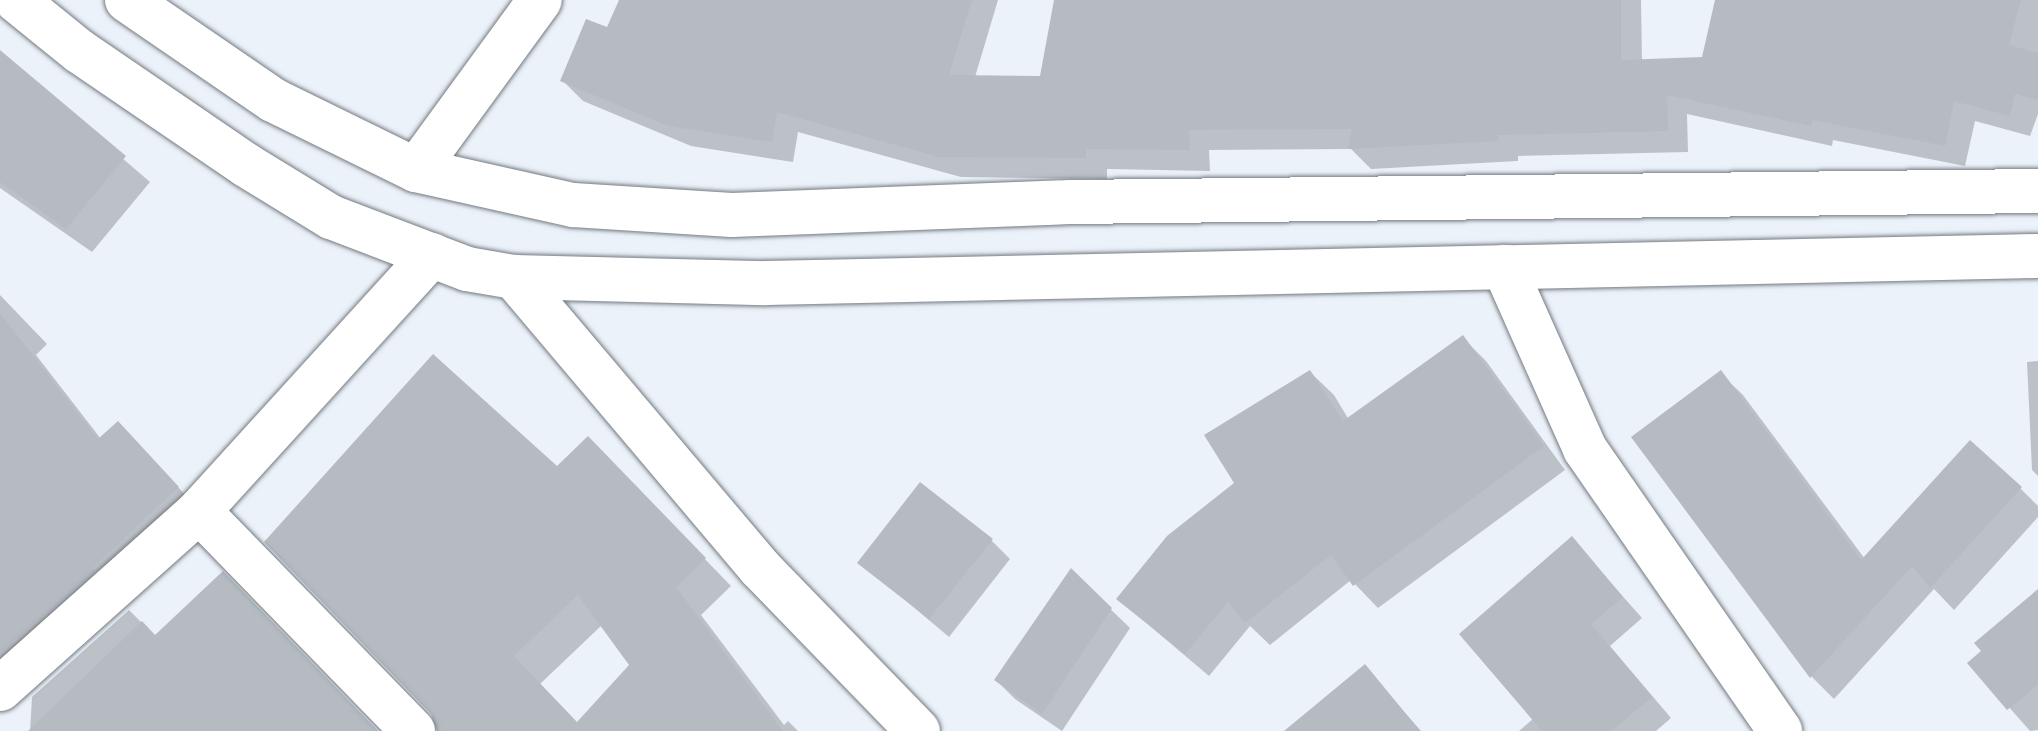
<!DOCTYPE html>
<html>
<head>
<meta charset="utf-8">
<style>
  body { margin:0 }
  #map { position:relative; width:2038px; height:731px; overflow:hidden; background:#ebf2f9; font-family:Signika,sans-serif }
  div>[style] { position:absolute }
  .shadow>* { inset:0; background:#0003 }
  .building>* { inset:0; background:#b5bbc1 }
  .roads { filter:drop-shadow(0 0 2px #747a80) drop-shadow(0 0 2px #747a80) }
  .street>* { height:44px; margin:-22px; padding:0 22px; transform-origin:22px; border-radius:22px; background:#fff }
  .secondary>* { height:44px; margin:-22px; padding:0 22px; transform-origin:22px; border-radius:22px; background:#fff }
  span { translate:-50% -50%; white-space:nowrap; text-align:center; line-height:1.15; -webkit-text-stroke:6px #ebf2f9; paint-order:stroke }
</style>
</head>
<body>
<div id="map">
  <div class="shadow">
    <div style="clip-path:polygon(621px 0,998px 0,975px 77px,1042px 78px,1056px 0,1641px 0,1642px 61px,1703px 59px,1717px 0,2038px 0,2038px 114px,2030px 136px,1975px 121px,1965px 166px,1833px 140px,1832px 146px,1687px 114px,1688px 152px,1518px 156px,1518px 161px,1371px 169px,1351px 149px,1209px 150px,1210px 171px,1107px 169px,1107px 179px,961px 177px,798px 132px,793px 162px,691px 146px,583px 101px,562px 80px,608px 30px)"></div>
    <div style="clip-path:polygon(0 53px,150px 182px,92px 252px,0 188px)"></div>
    <div style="clip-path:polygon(0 295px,47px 344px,36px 355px,101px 439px,142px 448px,202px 513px,0 691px)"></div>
    <div style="clip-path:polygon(1463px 338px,1486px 361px,1565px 470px,1378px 608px,1351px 580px,1270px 645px,1250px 626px,1209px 676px,1118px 599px,1236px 484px,1310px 372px,1334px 395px,1349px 420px)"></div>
    <div style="clip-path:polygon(2038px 361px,2038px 476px,2032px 470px,2027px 362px)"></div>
    <div style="clip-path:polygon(1720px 373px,1743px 395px,1865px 559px,2020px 488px,2038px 506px,2038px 517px,1954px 610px,1934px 589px,1834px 699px,1812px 677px,1634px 437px)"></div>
    <div style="clip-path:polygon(evenodd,615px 466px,731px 586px,701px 615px,784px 725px,788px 721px,798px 731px,439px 731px,557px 469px,615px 466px,602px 625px,632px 665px,578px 724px,539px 685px,602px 625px)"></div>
    <div style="clip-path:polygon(1572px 539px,1642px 618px,1610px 646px,1671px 718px,1656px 731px,1519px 731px,1534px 718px)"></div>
    <div style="clip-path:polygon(991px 540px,1010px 559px,949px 637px,860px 562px)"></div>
    <div style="clip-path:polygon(1071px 571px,1130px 628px,1062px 731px,1015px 699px,996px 680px)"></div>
    <div style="clip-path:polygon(2038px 592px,2038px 730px,2030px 731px,1970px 663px)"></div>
    <div style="clip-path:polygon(129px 610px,156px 637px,376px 731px,30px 731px,32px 697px)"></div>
    <div style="clip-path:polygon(1365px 667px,1421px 731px,1292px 731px)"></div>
  </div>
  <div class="building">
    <div style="clip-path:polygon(619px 0,972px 0,949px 75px,1040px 76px,1054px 0,1621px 0,1621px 60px,1702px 57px,1715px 0,2021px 0,2009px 45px,2038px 53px,2038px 100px,2015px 94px,2010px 116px,1954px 101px,1945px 146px,1812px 120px,1811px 126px,1667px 95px,1668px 131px,1498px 135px,1498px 141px,1348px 149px,1352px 129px,1189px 130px,1190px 150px,1086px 149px,1086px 158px,939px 157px,777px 112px,772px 142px,668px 126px,560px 81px,586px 19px,607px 27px)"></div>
    <div style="clip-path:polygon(0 50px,126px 156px,66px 229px,0 182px)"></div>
    <div style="clip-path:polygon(0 313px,98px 439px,118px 421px,179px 487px,92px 568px,95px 571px,0 653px)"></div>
    <div style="clip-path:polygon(1463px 335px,1544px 446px,1353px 586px,1331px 555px,1245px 623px,1228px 602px,1185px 654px,1116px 599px,1167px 536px,1234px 483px,1204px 435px,1310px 370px,1343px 421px)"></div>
    <div style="clip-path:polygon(evenodd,433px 354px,557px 466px,588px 436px,706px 558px,676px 587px,783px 731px,437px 731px,431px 714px,264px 542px,433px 354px,578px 595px,629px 665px,577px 722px,514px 656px,578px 595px)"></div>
    <div style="clip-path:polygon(1721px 370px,1861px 560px,1970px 440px,2022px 487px,1930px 588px,1912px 566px,1810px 678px,1631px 437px)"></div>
    <div style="clip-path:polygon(920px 482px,993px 539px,929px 619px,857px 563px)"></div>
    <div style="clip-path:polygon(1572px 536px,1623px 597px,1591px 624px,1652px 697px,1611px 731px,1542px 731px,1459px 634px)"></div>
    <div style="clip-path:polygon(1071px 568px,1112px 608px,1042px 714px,994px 680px)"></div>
    <div style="clip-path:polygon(223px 571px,378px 731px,28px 731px,142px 621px,155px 635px)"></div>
    <div style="clip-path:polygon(2038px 589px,2038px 685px,2007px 710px,1967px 663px,1981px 651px,1974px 643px)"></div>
    <div style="clip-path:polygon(1365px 664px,1420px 731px,1284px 731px)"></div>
  </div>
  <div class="roads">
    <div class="street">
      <div style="left:416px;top:170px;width:210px;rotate:-53.9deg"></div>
      <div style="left:1504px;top:267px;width:199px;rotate:66deg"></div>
      <div style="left:1585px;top:449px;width:343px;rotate:55.3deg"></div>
      <div style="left:514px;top:277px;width:381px;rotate:49.8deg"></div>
      <div style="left:760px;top:568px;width:227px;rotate:45.9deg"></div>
      <div style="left:199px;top:511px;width:307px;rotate:45.8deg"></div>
      <div style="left:0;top:689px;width:267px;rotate:-41.8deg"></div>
      <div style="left:199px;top:511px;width:346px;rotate:-47.7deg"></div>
    </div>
    <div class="secondary">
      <div style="left:16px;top:0;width:81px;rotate:39deg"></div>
      <div style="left:79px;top:51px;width:202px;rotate:34.3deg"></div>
      <div style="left:246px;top:165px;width:100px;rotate:31.5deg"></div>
      <div style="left:331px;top:217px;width:146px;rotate:20.9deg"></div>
      <div style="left:467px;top:269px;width:48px;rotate:9.7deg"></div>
      <div style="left:514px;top:277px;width:252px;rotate:1.4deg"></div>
      <div style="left:766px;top:283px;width:1272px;rotate:-1.22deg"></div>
      <div style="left:127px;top:0;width:177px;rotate:34.4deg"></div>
      <div style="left:273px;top:100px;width:159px;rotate:26.1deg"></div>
      <div style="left:416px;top:170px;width:161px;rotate:12.6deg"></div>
      <div style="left:573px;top:205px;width:159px;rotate:3.6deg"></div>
      <div style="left:732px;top:215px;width:338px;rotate:-2.2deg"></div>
      <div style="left:1070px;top:202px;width:968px;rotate:-0.65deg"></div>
    </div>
  </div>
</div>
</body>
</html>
